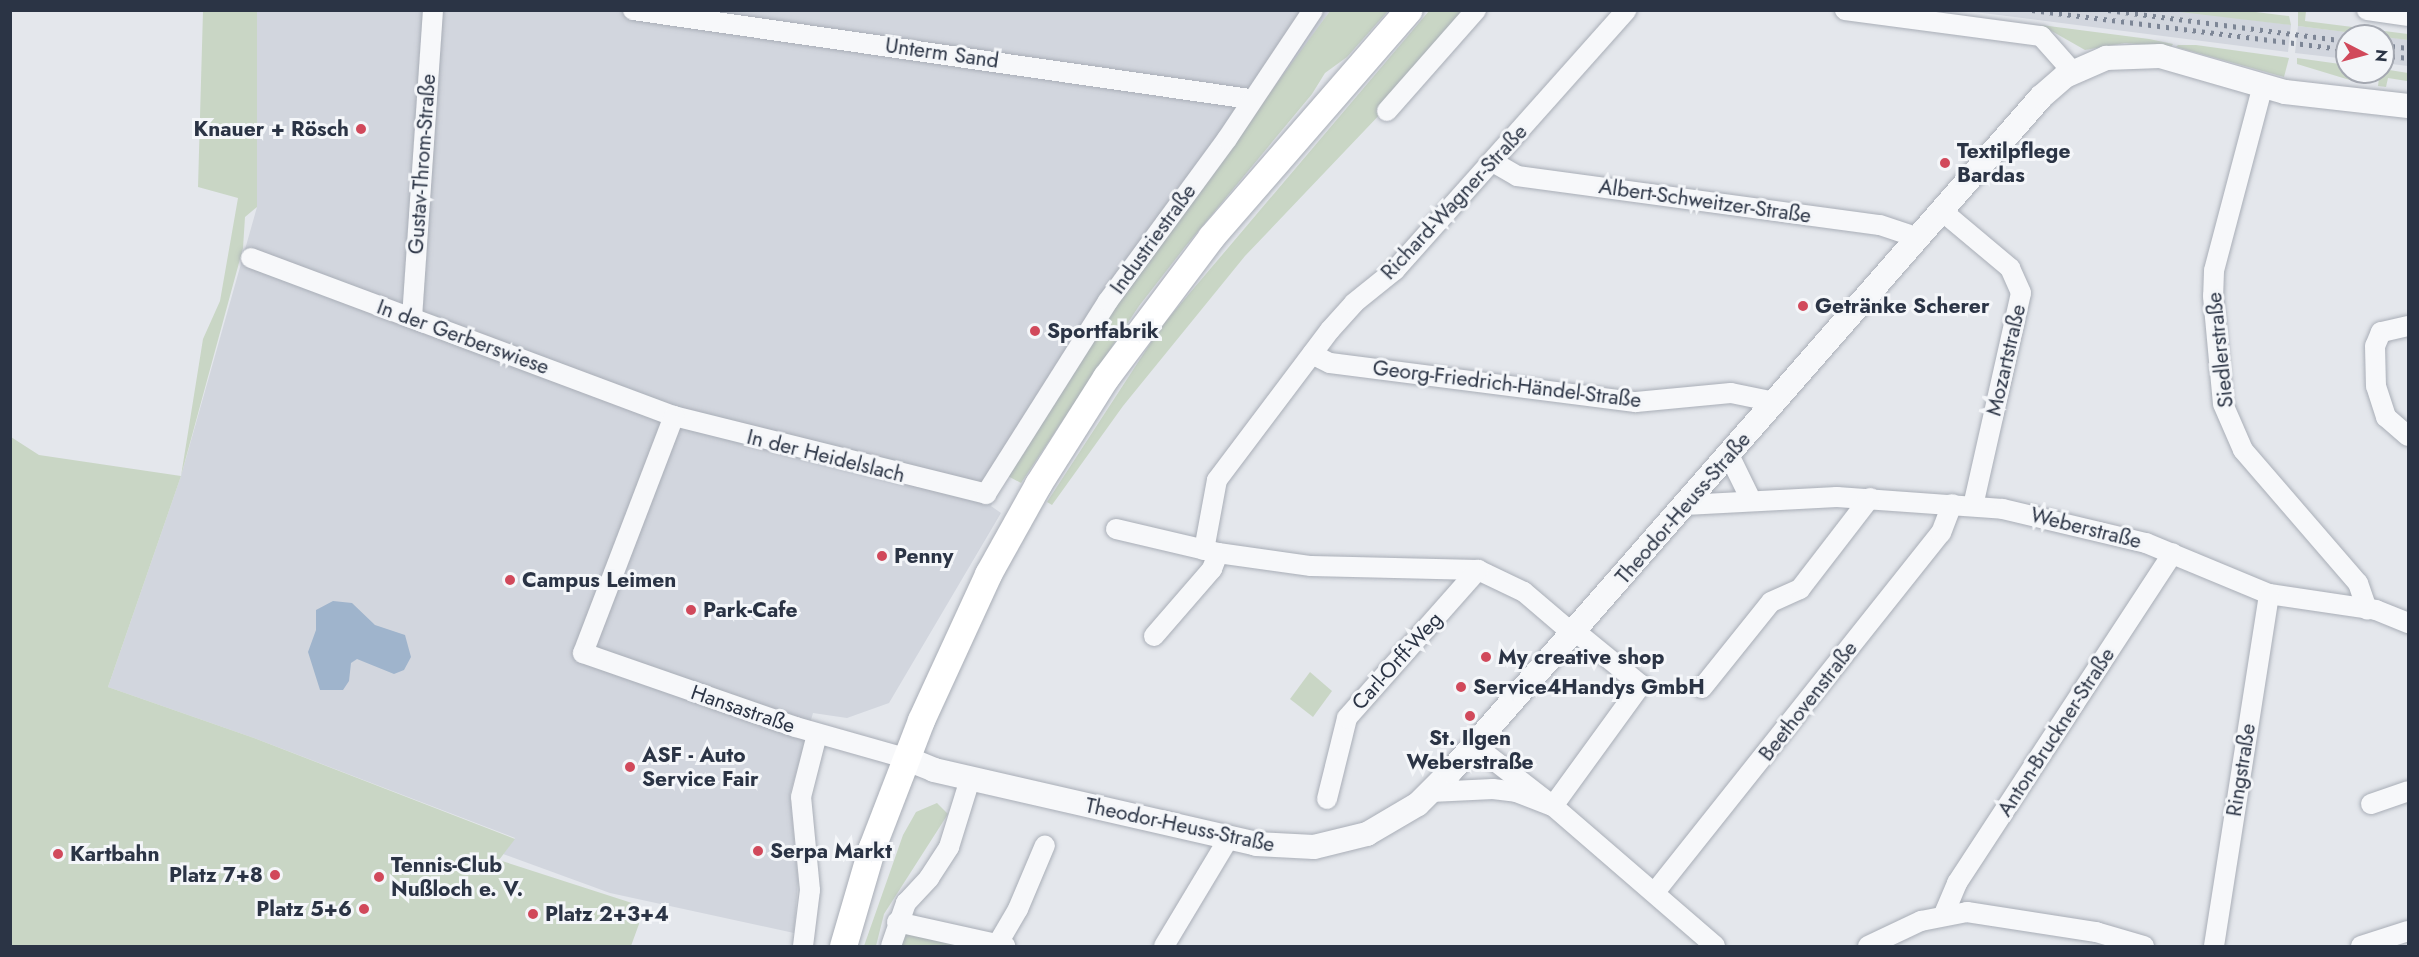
<!DOCTYPE html>
<html>
<head>
<meta charset="utf-8">
<style>
  body { margin:0 }
  #map { position:relative; width:2419px; height:957px; overflow:hidden; background:#e4e7ec; font-family:Jost,sans-serif }
  div>[style] { position:absolute }
  .built>* { inset:0; background:#d2d6de }
  .green>* { inset:0; background:#c9d6c5 }
  .water>* { inset:0; background:#9fb4cc }
  .roads { filter:drop-shadow(0 0 2px #a9aeb7) drop-shadow(0 0 2px #a9aeb7) }
  .minor>* { height:20px; margin:-10px; padding:0 10px; transform-origin:10px; border-radius:10px; background:#f7f8fa }
  .tertiary>* { height:24px; margin:-12px; padding:0 12px; transform-origin:12px; border-radius:12px; background:#f7f8fa }
  .secondary>* { height:27px; margin:-13.5px; padding:0 13.5px; transform-origin:13.5px; border-radius:13.5px; background:#fff }
  .rail>* { height:4.5px; margin-top:-2.25px; transform-origin:0; background:repeating-linear-gradient(90deg,#7d8696 0 3px,transparent 0 9px) }
  .dots>* { width:16px; height:16px; translate:-50% -50%; box-sizing:border-box; border:3px solid #f4f6f9; border-radius:50% }
  span { translate:-50% -50%; white-space:nowrap; text-align:center; line-height:1.15; -webkit-text-stroke:6px #f4f6f9; paint-order:stroke }
  .street-label { font-size:21px; color:#2b3445 }
  .poi-label { font-size:21px; color:#2b3445; font-weight:700 }
  .right { translate:-100% -50%; text-align:right }
  .left { translate:0 -50%; text-align:left }
  .frame { position:absolute; inset:0; border:12px solid #2b3445; pointer-events:none }
  .north { position:absolute; left:2335px; top:24px; width:60px; height:60px; box-sizing:border-box; background:#f4f6f9; border:2px solid #a4a8b1; border-radius:50%; rotate:96deg; font-size:16px; font-weight:700; line-height:24px; text-align:center; color:#2b3445 }
  .north::after { content:''; display:block; margin:auto; width:21px; height:27px; background:#d1495b; clip-path:polygon(50% 0,100% 100%,50% 72%,0 100%) }
</style>
</head>
<body>
<div id="map">
  <div class="built">
    <div style="clip-path:polygon(2172px 10px,2291px 25px,2288px 52px,1967px 11px)"></div>
    <div style="clip-path:polygon(257px 11px,1330px 11px,1006px 475px,991px 506px,1001px 513px,889px 703px,847px 718px,813px 713px,790px 794px,798px 881px,794px 933px,610px 893px,503px 854px,515px 838px,254px 738px,108px 687px,181px 476px,257px 207px)"></div>
    <div style="clip-path:polygon(2298px 26px,2379px 36px,2347px 36px,2347px 59px,2295px 53px)"></div>
    <div style="clip-path:polygon(2383px 36px,2408px 40px,2408px 66px,2383px 63px)"></div>
  </div>
  <div class="green">
    <div style="clip-path:polygon(203px 11px,257px 11px,257px 207px,245px 217px,243px 248px,181px 476px,108px 687px,254px 738px,515px 839px,499px 860px,635px 904px,639px 924px,631px 946px,11px 946px,11px 437px,39px 455px,181px 476px,203px 339px,220px 301px,238px 198px,198px 187px)"></div>
    <div style="clip-path:polygon(1330px 11px,1388px 11px,1347px 57px,1325px 73px,1312px 94px,1185px 247px,1139px 306px,1021px 483px,1006px 475px,1114px 305px)"></div>
    <div style="clip-path:polygon(1429px 11px,1471px 11px,1385px 109px,1245px 256px,1123px 406px,1052px 505px,1047px 502px,1161px 327px)"></div>
    <div style="clip-path:polygon(2248px 11px,2289px 16px,2291px 25px,2172px 11px)"></div>
    <div style="clip-path:polygon(2298px 11px,2306px 11px,2305px 21px,2408px 34px,2408px 40px,2298px 26px)"></div>
    <div style="clip-path:polygon(2041px 25px,2149px 39px,2173px 44px,2171px 47px,2125px 43px,2085px 50px)"></div>
    <div style="clip-path:polygon(2178px 45px,2196px 45px,2289px 58px,2284px 77px,2176px 47px)"></div>
    <div style="clip-path:polygon(2297px 58px,2347px 65px,2347px 72px,2383px 69px,2408px 73px,2408px 88px,2407px 81px,2388px 78px,2386px 87px,2378px 86px,2379px 78px,2355px 75px,2353px 81px,2297px 64px)"></div>
    <div style="clip-path:polygon(1310px 672px,1332px 691px,1313px 717px,1290px 699px)"></div>
    <div style="clip-path:polygon(937px 803px,948px 814px,884px 914px,876px 946px,864px 946px,903px 835px,916px 812px)"></div>
    <div style="clip-path:polygon(902px 932px,978px 946px,898px 946px)"></div>
  </div>
  <div class="water">
    <div style="clip-path:polygon(333px 601px,352px 603px,375px 625px,405px 635px,411px 657px,404px 670px,394px 674px,357px 659px,351px 663px,349px 681px,343px 690px,320px 690px,308px 652px,316px 630px,316px 610px)"></div>
  </div>
  <div class="roads">
    <div class="minor">
      <div style="left:633px;top:10px;width:623px;rotate:8.21deg"></div>
      <div style="left:1845px;top:10px;width:198px;rotate:7.6deg"></div>
      <div style="left:2041px;top:36px;width:47px;rotate:48.5deg"></div>
      <div style="left:2367px;top:10px;width:41px;rotate:8.3deg"></div>
      <div style="left:2263px;top:85px;width:192px;rotate:104.8deg"></div>
      <div style="left:2214px;top:271px;width:25px;rotate:92deg"></div>
      <div style="left:2213px;top:296px;width:108px;rotate:84.7deg"></div>
      <div style="left:2223px;top:404px;width:50px;rotate:66.5deg"></div>
      <div style="left:2243px;top:450px;width:176px;rotate:49.2deg"></div>
      <div style="left:2358px;top:583px;width:28px;rotate:71deg"></div>
      <div style="left:1387px;top:111px;width:135px;rotate:-48.6deg"></div>
      <div style="left:1493px;top:162px;width:28px;rotate:30deg"></div>
      <div style="left:1517px;top:176px;width:366px;rotate:7.7deg"></div>
      <div style="left:1880px;top:225px;width:41px;rotate:18.4deg"></div>
      <div style="left:1942px;top:211px;width:89px;rotate:40deg"></div>
      <div style="left:2010px;top:268px;width:27px;rotate:66deg"></div>
      <div style="left:2021px;top:293px;width:218px;rotate:102.7deg"></div>
      <div style="left:251px;top:258px;width:452px;rotate:20.5deg"></div>
      <div style="left:674px;top:416px;width:322px;rotate:14deg"></div>
      <div style="left:986px;top:494px;width:228px;rotate:-57.7deg"></div>
      <div style="left:1108px;top:301px;width:201px;rotate:-53.7deg"></div>
      <div style="left:1227px;top:139px;width:155px;rotate:-56.3deg"></div>
      <div style="left:412px;top:318px;width:309px;rotate:-86.1deg"></div>
      <div style="left:2408px;top:326px;width:28px;rotate:167deg"></div>
      <div style="left:2381px;top:332px;width:15px;rotate:113deg"></div>
      <div style="left:2375px;top:346px;width:40px;rotate:88.6deg"></div>
      <div style="left:2376px;top:386px;width:33px;rotate:72deg"></div>
      <div style="left:2386px;top:417px;width:29px;rotate:41deg"></div>
      <div style="left:1312px;top:354px;width:20px;rotate:27deg"></div>
      <div style="left:1330px;top:363px;width:308px;rotate:7.3deg"></div>
      <div style="left:1636px;top:402px;width:95px;rotate:-5.4deg"></div>
      <div style="left:1731px;top:393px;width:45px;rotate:11.6deg"></div>
      <div style="left:674px;top:416px;width:254px;rotate:111deg"></div>
      <div style="left:583px;top:653px;width:225px;rotate:19.2deg"></div>
      <div style="left:796px;top:727px;width:113px;rotate:15.9deg"></div>
      <div style="left:1729px;top:455px;width:50px;rotate:63.9deg"></div>
      <div style="left:1685px;top:505px;width:152px;rotate:-3deg"></div>
      <div style="left:1837px;top:497px;width:166px;rotate:4.1deg"></div>
      <div style="left:2003px;top:509px;width:147px;rotate:13.4deg"></div>
      <div style="left:2146px;top:543px;width:133px;rotate:22.5deg"></div>
      <div style="left:2269px;top:594px;width:108px;rotate:8.5deg"></div>
      <div style="left:2376px;top:610px;width:35px;rotate:22deg"></div>
      <div style="left:1116px;top:529px;width:105px;rotate:13.2deg"></div>
      <div style="left:1218px;top:553px;width:94px;rotate:8deg"></div>
      <div style="left:1311px;top:566px;width:167px;rotate:1.4deg"></div>
      <div style="left:1478px;top:570px;width:51px;rotate:25.6deg"></div>
      <div style="left:1524px;top:592px;width:63px;rotate:40.5deg"></div>
      <div style="left:1204px;top:550px;width:71px;rotate:-79.5deg"></div>
      <div style="left:1217px;top:480px;width:188px;rotate:-53deg"></div>
      <div style="left:1330px;top:330px;width:36px;rotate:-48deg"></div>
      <div style="left:1354px;top:303px;width:53px;rotate:-38.8deg"></div>
      <div style="left:1395px;top:270px;width:348px;rotate:-48.3deg"></div>
      <div style="left:1154px;top:636px;width:89px;rotate:-49.1deg"></div>
      <div style="left:1212px;top:569px;width:17px;rotate:-69deg"></div>
      <div style="left:1702px;top:688px;width:110px;rotate:-51.3deg"></div>
      <div style="left:1771px;top:602px;width:32px;rotate:-24deg"></div>
      <div style="left:1800px;top:589px;width:115px;rotate:-52.4deg"></div>
      <div style="left:1473px;top:744px;width:101px;rotate:37.8deg"></div>
      <div style="left:1553px;top:806px;width:214px;rotate:40.8deg"></div>
      <div style="left:1431px;top:792px;width:62px;rotate:-2.8deg"></div>
      <div style="left:1493px;top:789px;width:23px;rotate:7deg"></div>
      <div style="left:1516px;top:792px;width:40px;rotate:21deg"></div>
      <div style="left:1553px;top:806px;width:150px;rotate:-54deg"></div>
      <div style="left:1641px;top:685px;width:85px;rotate:-140.7deg"></div>
      <div style="left:1327px;top:799px;width:83px;rotate:-76.1deg"></div>
      <div style="left:1347px;top:718px;width:198px;rotate:-48.5deg"></div>
      <div style="left:2371px;top:804px;width:39px;rotate:-19deg"></div>
      <div style="left:1655px;top:892px;width:459px;rotate:-51.5deg"></div>
      <div style="left:1941px;top:533px;width:31px;rotate:-69deg"></div>
      <div style="left:1944px;top:914px;width:34px;rotate:-67deg"></div>
      <div style="left:1957px;top:883px;width:394px;rotate:-56.8deg"></div>
      <div style="left:897px;top:922px;width:111px;rotate:12.5deg"></div>
      <div style="left:997px;top:945px;width:42px;rotate:-59.7deg"></div>
      <div style="left:1018px;top:909px;width:69px;rotate:-67.1deg"></div>
      <div style="left:803px;top:946px;width:56px;rotate:-82.9deg"></div>
      <div style="left:810px;top:890px;width:93px;rotate:-95.5deg"></div>
      <div style="left:801px;top:797px;width:65px;rotate:-75.7deg"></div>
      <div style="left:891px;top:946px;width:46px;rotate:-70.8deg"></div>
      <div style="left:906px;top:903px;width:34px;rotate:-47deg"></div>
      <div style="left:929px;top:878px;width:37px;rotate:-57deg"></div>
      <div style="left:949px;top:847px;width:71px;rotate:-72.8deg"></div>
      <div style="left:1164px;top:946px;width:126px;rotate:-59deg"></div>
      <div style="left:1868px;top:946px;width:59px;rotate:-25.3deg"></div>
      <div style="left:1921px;top:921px;width:47px;rotate:-11.1deg"></div>
      <div style="left:1967px;top:912px;width:131px;rotate:8.8deg"></div>
      <div style="left:2096px;top:932px;width:50px;rotate:16.3deg"></div>
      <div style="left:2214px;top:946px;width:356px;rotate:-81.1deg"></div>
      <div style="left:2361px;top:946px;width:49px;rotate:-17.7deg"></div>
    </div>
    <div class="tertiary">
      <div style="left:905px;top:758px;width:31px;rotate:22deg"></div>
      <div style="left:934px;top:770px;width:330px;rotate:12.9deg"></div>
      <div style="left:1256px;top:844px;width:58px;rotate:3deg"></div>
      <div style="left:1314px;top:847px;width:55px;rotate:-13.8deg"></div>
      <div style="left:1367px;top:834px;width:59px;rotate:-30.5deg"></div>
      <div style="left:1418px;top:804px;width:47px;rotate:-45deg"></div>
      <div style="left:1451px;top:771px;width:896px;rotate:-48.8deg"></div>
      <div style="left:2041px;top:97px;width:32px;rotate:-41deg"></div>
      <div style="left:2065px;top:76px;width:45px;rotate:-23.7deg"></div>
      <div style="left:2106px;top:58px;width:54px;rotate:-2.1deg"></div>
      <div style="left:2160px;top:56px;width:130px;rotate:16.1deg"></div>
      <div style="left:2285px;top:92px;width:124px;rotate:6.5deg"></div>
    </div>
    <div class="secondary">
      <div style="left:843px;top:946px;width:103px;rotate:-73.7deg"></div>
      <div style="left:872px;top:847px;width:136px;rotate:-68.9deg"></div>
      <div style="left:921px;top:720px;width:161px;rotate:-65.3deg"></div>
      <div style="left:988px;top:574px;width:103px;rotate:-60.9deg"></div>
      <div style="left:1038px;top:484px;width:127px;rotate:-57.6deg"></div>
      <div style="left:1106px;top:377px;width:175px;rotate:-53.1deg"></div>
      <div style="left:1211px;top:237px;width:301px;rotate:-49deg"></div>
    </div>
  </div>
  <div class="rail">
    <div style="left:2032px;top:10px;width:318px;rotate:7.2deg"></div>
    <div style="left:2108px;top:10px;width:241px;rotate:7.4deg"></div>
    <div style="left:2383px;top:45px;width:25px;rotate:7deg"></div>
    <div style="left:2383px;top:55px;width:25px;rotate:7deg"></div>
  </div>
  <div class="dots">
    <div style="left:361px;top:129px;background:#d1495b"></div>
    <div style="left:1945px;top:163px;background:#d1495b"></div>
    <div style="left:1803px;top:306px;background:#d1495b"></div>
    <div style="left:1035px;top:331px;background:#d1495b"></div>
    <div style="left:882px;top:556px;background:#d1495b"></div>
    <div style="left:510px;top:580px;background:#d1495b"></div>
    <div style="left:691px;top:610px;background:#d1495b"></div>
    <div style="left:1486px;top:657px;background:#d1495b"></div>
    <div style="left:1461px;top:687px;background:#d1495b"></div>
    <div style="left:1470px;top:716px;background:#d1495b"></div>
    <div style="left:630px;top:767px;background:#d1495b"></div>
    <div style="left:758px;top:851px;background:#d1495b"></div>
    <div style="left:58px;top:854px;background:#d1495b"></div>
    <div style="left:275px;top:875px;background:#d1495b"></div>
    <div style="left:379px;top:877px;background:#d1495b"></div>
    <div style="left:364px;top:909px;background:#d1495b"></div>
    <div style="left:533px;top:914px;background:#d1495b"></div>
  </div>
  <div class="street-label">
    <span style="left:942px;top:53px;rotate:8deg">Unterm Sand</span>
    <span style="left:422px;top:164px;rotate:-86deg">Gustav-Throm-Straße</span>
    <span style="left:1705px;top:201px;rotate:8deg">Albert-Schweitzer-Straße</span>
    <span style="left:1454px;top:202px;rotate:-47deg">Richard-Wagner-Straße</span>
    <span style="left:1153px;top:239px;rotate:-54deg">Industriestraße</span>
    <span style="left:463px;top:337px;rotate:20deg">In der Gerberswiese</span>
    <span style="left:2220px;top:350px;rotate:-96deg">Siedlerstraße</span>
    <span style="left:2006px;top:360px;rotate:-77deg">Mozartstraße</span>
    <span style="left:1507px;top:384px;rotate:7deg">Georg-Friedrich-Händel-Straße</span>
    <span style="left:826px;top:456px;rotate:14deg">In der Heidelslach</span>
    <span style="left:1683px;top:508px;rotate:-49deg">Theodor-Heuss-Straße</span>
    <span style="left:2086px;top:528px;rotate:14deg">Weberstraße</span>
    <span style="left:1397px;top:661px;rotate:-48deg">Carl-Orff-Weg</span>
    <span style="left:1808px;top:701px;rotate:-52deg">Beethovenstraße</span>
    <span style="left:743px;top:709px;rotate:19deg">Hansastraße</span>
    <span style="left:2056px;top:732px;rotate:-57deg">Anton-Bruckner-Straße</span>
    <span style="left:2241px;top:770px;rotate:-81deg">Ringstraße</span>
    <span style="left:1180px;top:825px;rotate:12deg">Theodor-Heuss-Straße</span>
  </div>
  <div class="poi-label">
    <span class="right" style="left:349px;top:129px">Knauer + Rösch</span>
    <span class="left" style="left:1957px;top:163px">Textilpflege<br>Bardas</span>
    <span class="left" style="left:1815px;top:306px">Getränke Scherer</span>
    <span class="left" style="left:1047px;top:331px">Sportfabrik</span>
    <span class="left" style="left:894px;top:556px">Penny</span>
    <span class="left" style="left:522px;top:580px">Campus Leimen</span>
    <span class="left" style="left:703px;top:610px">Park-Cafe</span>
    <span class="left" style="left:1498px;top:657px">My creative shop</span>
    <span class="left" style="left:1473px;top:687px">Service4Handys GmbH</span>
    <span style="left:1470px;top:750px">St. Ilgen<br>Weberstraße</span>
    <span class="left" style="left:642px;top:767px">ASF - Auto<br>Service Fair</span>
    <span class="left" style="left:770px;top:851px">Serpa Markt</span>
    <span class="left" style="left:70px;top:854px">Kartbahn</span>
    <span class="left" style="left:391px;top:877px">Tennis-Club<br>Nußloch e. V.</span>
    <span class="right" style="left:263px;top:875px">Platz 7+8</span>
    <span class="right" style="left:352px;top:909px">Platz 5+6</span>
    <span class="left" style="left:545px;top:914px">Platz 2+3+4</span>
  </div>
  <div class="frame"></div>
  <div class="north">N</div>
</div>
</body>
</html>
